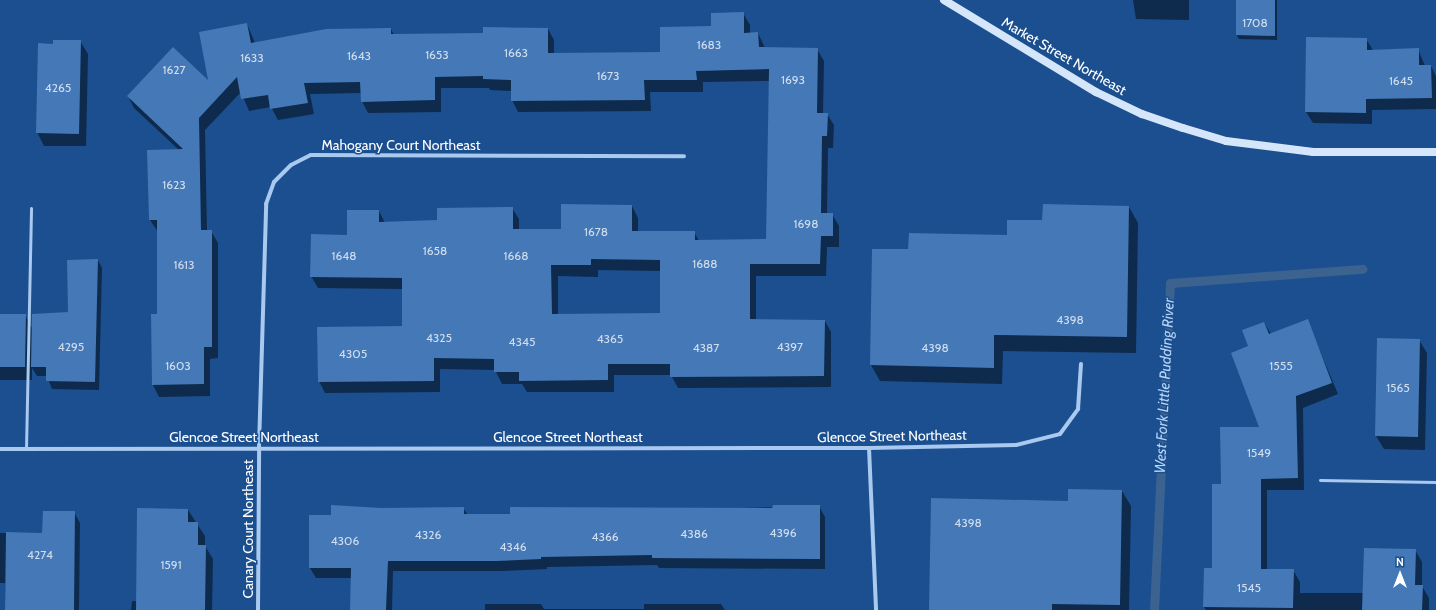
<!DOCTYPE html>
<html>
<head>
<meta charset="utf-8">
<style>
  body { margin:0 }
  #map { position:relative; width:1436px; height:610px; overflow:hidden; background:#1b4f8f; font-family:Cabin,sans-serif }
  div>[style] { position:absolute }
  .shadow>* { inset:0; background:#0007 }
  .stream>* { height:9px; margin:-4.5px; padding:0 4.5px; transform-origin:4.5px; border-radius:4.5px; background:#3c6290 }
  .building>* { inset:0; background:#4478b7 }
  .service>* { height:3px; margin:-1.5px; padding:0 1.5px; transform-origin:1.5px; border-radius:1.5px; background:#a9c9ee }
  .minor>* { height:4px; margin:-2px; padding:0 2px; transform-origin:2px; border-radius:2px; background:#a9c9ee }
  .secondary>* { height:8px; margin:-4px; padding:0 4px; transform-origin:4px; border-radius:4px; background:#d6e6fa }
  span { translate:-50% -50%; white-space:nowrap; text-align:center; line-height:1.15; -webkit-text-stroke:3px #1b4f8f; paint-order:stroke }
  .number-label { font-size:12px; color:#d0dded }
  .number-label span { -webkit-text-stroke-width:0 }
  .street-label { font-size:14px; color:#fff }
  .water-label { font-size:15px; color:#b5d3f5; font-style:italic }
  .north { position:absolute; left:1380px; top:554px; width:40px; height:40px; -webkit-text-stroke:3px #1b4f8f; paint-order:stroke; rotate:0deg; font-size:11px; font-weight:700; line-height:16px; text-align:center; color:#fff }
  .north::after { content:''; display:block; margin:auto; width:14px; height:18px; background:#fff; clip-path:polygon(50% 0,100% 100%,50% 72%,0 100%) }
</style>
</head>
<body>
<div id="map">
  <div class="shadow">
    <div style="clip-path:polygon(1133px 0,1189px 0,1189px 20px,1136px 19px)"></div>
    <div style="clip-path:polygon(1237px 0,1277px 0,1277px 40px,1239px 39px,1236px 34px)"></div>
    <div style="clip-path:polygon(evenodd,743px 13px,750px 25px,750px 33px,758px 33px,765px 48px,817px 49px,824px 61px,823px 114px,827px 114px,834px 125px,833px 148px,828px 148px,827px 214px,832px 214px,839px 226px,839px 247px,827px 247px,826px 276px,756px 276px,756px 320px,825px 321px,831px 332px,831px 387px,678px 388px,671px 375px,614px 375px,614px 392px,527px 392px,522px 384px,502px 384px,495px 370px,440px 369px,440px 392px,325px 393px,319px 381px,403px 327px,403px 289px,318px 288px,311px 276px,348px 236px,379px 211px,385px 223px,438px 221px,512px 208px,519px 219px,519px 230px,562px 230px,632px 206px,638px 218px,638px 232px,694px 232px,699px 241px,767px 240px,770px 81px,703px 82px,703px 92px,650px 92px,651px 111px,518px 112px,512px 100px,512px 91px,490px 90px,489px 88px,441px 88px,441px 112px,368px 113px,362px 101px,362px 93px,310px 94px,314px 114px,278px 120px,271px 107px,249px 111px,241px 92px,205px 130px,207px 231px,211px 231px,218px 243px,218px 358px,210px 359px,210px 396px,159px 397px,153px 385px,158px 315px,158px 232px,150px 220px,148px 150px,179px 150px,134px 108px,128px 96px,209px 83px,247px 24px,255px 43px,391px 29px,394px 35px,484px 34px,548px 29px,554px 40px,554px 54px,661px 53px,743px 13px,598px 270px,661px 271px,661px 314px,558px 315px,558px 276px,598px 277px,598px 270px)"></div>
    <div style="clip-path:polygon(1366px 39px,1373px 50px,1418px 49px,1425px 66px,1431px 66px,1436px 76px,1436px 109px,1372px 110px,1372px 124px,1313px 123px,1306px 112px)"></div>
    <div style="clip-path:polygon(80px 41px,88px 54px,86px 146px,44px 146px,37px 132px,54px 45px)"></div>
    <div style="clip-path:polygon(1129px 207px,1138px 223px,1136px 353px,1003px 351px,1002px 384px,880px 381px,871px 365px,873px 250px,909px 250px,1008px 236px,1043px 221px)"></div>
    <div style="clip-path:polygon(98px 260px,102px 268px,99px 390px,52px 389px,47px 376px,37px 376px,32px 368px,32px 380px,0 380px,0 315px,25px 315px,32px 328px,69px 313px)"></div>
    <div style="clip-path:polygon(1307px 320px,1338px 394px,1303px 408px,1304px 490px,1267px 490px,1267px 570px,1293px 570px,1300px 582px,1300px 593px,1364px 593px,1415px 550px,1422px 562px,1422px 586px,1429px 598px,1429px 610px,1206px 610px,1204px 607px,1213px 569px,1222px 485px,1260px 428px,1249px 347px,1264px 323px,1271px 334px)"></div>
    <div style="clip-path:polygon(1378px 339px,1419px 340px,1427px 353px,1425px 450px,1384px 449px,1376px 436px)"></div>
    <div style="clip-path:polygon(1122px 491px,1131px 506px,1129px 610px,930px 610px,1069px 502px)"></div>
    <div style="clip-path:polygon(819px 506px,825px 517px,825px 569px,659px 568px,657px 565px,547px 567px,547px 569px,502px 571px,393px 571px,392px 610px,351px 610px,352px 578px,316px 578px,310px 568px,332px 516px,381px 509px,463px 508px,468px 515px)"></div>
    <div style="clip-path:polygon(188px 510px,205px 536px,205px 546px,213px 559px,212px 610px,131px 610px,132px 601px,137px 601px)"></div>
    <div style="clip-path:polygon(74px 512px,80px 523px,79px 610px,5px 610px,5px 583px,0 583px,0 533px,43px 534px)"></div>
    <div style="clip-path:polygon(485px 604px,541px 604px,544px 609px,644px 609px,644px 604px,721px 604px,725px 610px,476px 610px,485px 610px)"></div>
  </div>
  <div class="stream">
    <div style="left:1154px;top:610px;width:327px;rotate:-87.2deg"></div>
    <div style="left:1170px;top:283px;width:193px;rotate:-4.2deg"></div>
  </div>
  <div class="building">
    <div style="clip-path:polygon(1236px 0,1275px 0,1275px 36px,1236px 35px)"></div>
    <div style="clip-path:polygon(evenodd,744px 12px,744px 33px,758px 32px,759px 47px,818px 48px,817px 113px,828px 113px,827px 136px,822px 136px,821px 213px,833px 213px,833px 236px,821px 236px,820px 264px,750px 264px,750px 319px,825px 320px,824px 376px,670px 377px,670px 364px,608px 364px,608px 380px,519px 381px,519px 372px,494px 372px,494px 359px,434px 358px,434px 381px,318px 382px,317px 327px,402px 326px,402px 278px,310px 277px,311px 234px,347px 235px,347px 210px,379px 210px,379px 222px,437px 220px,437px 208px,513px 207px,513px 229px,561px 229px,561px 204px,632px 205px,632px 231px,695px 231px,695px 240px,766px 239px,769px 69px,696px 71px,697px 80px,644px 80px,645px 100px,511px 101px,511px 80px,483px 79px,483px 76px,435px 77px,435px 100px,361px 102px,360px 82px,304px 83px,308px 103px,270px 109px,268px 95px,241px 99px,237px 77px,199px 118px,201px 230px,212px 230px,212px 347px,204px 347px,204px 384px,152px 385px,151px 314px,157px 314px,157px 220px,149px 220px,147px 150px,183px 149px,127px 96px,173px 47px,208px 80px,199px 32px,247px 23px,251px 43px,326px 29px,391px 28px,391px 34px,483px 33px,483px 27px,548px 28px,548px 53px,660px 52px,660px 27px,711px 26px,711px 13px,744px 12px,591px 259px,660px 260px,660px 313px,552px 314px,551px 265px,591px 265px,591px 259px)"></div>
    <div style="clip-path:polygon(1306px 37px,1367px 38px,1367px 50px,1419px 48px,1419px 65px,1431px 65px,1432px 98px,1366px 99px,1366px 113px,1305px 112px)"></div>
    <div style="clip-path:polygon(53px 40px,81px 40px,79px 134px,36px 133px,38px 43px,53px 44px)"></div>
    <div style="clip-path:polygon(1043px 204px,1129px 206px,1127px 337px,994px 335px,994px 368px,870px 365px,872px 249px,908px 249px,909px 233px,1007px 235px,1007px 220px,1042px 220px)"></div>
    <div style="clip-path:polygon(98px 259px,95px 382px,46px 381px,46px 367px,31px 367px,32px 314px,68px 312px,67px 260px)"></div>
    <div style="clip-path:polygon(0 314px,26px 314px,25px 367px,0 367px)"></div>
    <div style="clip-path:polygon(1308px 319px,1332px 383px,1296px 396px,1298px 478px,1261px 479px,1261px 569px,1294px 569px,1293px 608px,1203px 607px,1204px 568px,1212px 568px,1212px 484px,1221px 484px,1220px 427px,1259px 427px,1231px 353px,1248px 346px,1242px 330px,1264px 322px,1269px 334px)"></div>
    <div style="clip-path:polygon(1377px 338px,1420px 339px,1418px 437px,1375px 436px)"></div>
    <div style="clip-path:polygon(1068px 489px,1122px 490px,1120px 605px,1052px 604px,1052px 610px,929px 610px,931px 498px,1068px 501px)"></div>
    <div style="clip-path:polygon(331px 505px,381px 508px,464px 507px,464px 514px,510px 514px,510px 507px,772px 508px,773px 505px,820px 505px,820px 559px,652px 558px,652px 555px,541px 557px,541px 559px,496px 561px,388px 561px,386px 610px,350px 610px,351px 568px,309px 568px,309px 515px,331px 515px)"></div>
    <div style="clip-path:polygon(137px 508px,188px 509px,188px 522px,198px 522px,198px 545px,206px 545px,205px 610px,136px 610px)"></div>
    <div style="clip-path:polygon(43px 511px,75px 511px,74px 610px,5px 610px,6px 532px,42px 533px)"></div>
    <div style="clip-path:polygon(1364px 548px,1416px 549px,1415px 585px,1423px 585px,1422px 610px,1362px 610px)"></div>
  </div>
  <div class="service">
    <div style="left:26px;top:449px;width:241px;rotate:-88.8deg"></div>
    <div style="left:1320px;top:480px;width:116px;rotate:1deg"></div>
  </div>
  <div class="minor">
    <div style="left:869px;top:448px;width:162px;rotate:87.5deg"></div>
    <div style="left:0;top:449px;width:869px;rotate:-0.07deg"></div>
    <div style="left:869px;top:448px;width:147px;rotate:-1.2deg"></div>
    <div style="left:1016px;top:445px;width:45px;rotate:-14deg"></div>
    <div style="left:1060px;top:434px;width:31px;rotate:-54deg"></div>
    <div style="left:1078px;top:409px;width:45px;rotate:-86.2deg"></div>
    <div style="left:258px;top:610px;width:163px;rotate:-89.6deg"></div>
    <div style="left:259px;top:447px;width:243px;rotate:-88.3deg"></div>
    <div style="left:266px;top:204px;width:23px;rotate:-70deg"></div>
    <div style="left:274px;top:182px;width:24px;rotate:-45deg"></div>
    <div style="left:291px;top:165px;width:22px;rotate:-27deg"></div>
    <div style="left:311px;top:155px;width:373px;rotate:0.2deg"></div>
  </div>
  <div class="secondary">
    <div style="left:944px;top:0;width:178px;rotate:31.2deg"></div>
    <div style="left:1096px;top:92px;width:51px;rotate:25.6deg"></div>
    <div style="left:1142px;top:114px;width:43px;rotate:18.9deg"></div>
    <div style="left:1183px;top:128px;width:45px;rotate:16.8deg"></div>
    <div style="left:1226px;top:141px;width:88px;rotate:7.2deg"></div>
    <div style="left:1313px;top:152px;width:123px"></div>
  </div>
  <div class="number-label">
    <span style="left:1255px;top:23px">1708</span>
    <span style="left:709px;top:45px">1683</span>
    <span style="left:516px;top:53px">1663</span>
    <span style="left:437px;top:55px">1653</span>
    <span style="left:359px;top:56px">1643</span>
    <span style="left:252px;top:58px">1633</span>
    <span style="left:174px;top:70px">1627</span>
    <span style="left:608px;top:76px">1673</span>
    <span style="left:793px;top:80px">1693</span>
    <span style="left:1401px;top:81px">1645</span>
    <span style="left:58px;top:88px">4265</span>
    <span style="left:174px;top:185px">1623</span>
    <span style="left:806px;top:224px">1698</span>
    <span style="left:596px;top:232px">1678</span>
    <span style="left:435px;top:251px">1658</span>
    <span style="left:344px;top:256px">1648</span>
    <span style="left:516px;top:256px">1668</span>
    <span style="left:705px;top:264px">1688</span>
    <span style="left:184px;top:265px">1613</span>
    <span style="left:1070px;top:320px">4398</span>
    <span style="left:439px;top:338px">4325</span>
    <span style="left:610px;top:339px">4365</span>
    <span style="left:522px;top:342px">4345</span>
    <span style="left:71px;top:347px">4295</span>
    <span style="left:790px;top:347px">4397</span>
    <span style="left:706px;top:348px">4387</span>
    <span style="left:935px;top:348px">4398</span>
    <span style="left:353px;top:354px">4305</span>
    <span style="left:178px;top:366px">1603</span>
    <span style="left:1281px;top:366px">1555</span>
    <span style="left:1398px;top:388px">1565</span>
    <span style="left:1259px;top:453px">1549</span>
    <span style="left:968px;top:523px">4398</span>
    <span style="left:783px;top:533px">4396</span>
    <span style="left:694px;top:534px">4386</span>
    <span style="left:428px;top:535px">4326</span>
    <span style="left:605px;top:537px">4366</span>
    <span style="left:345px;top:541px">4306</span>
    <span style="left:513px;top:547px">4346</span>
    <span style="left:40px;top:555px">4274</span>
    <span style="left:171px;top:565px">1591</span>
    <span style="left:1249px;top:588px">1545</span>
  </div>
  <div class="street-label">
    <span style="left:1064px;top:56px;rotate:30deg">Market Street Northeast</span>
    <span style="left:401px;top:145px">Mahogany Court Northeast</span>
    <span style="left:892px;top:436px;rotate:-1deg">Glencoe Street Northeast</span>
    <span style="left:244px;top:437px">Glencoe Street Northeast</span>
    <span style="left:568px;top:437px">Glencoe Street Northeast</span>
    <span style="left:248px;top:529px;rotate:-90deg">Canary Court Northeast</span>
  </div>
  <div class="water-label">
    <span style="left:1165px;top:386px;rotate:-87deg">West Fork Little Pudding River</span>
  </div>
  <div class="north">N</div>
</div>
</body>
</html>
